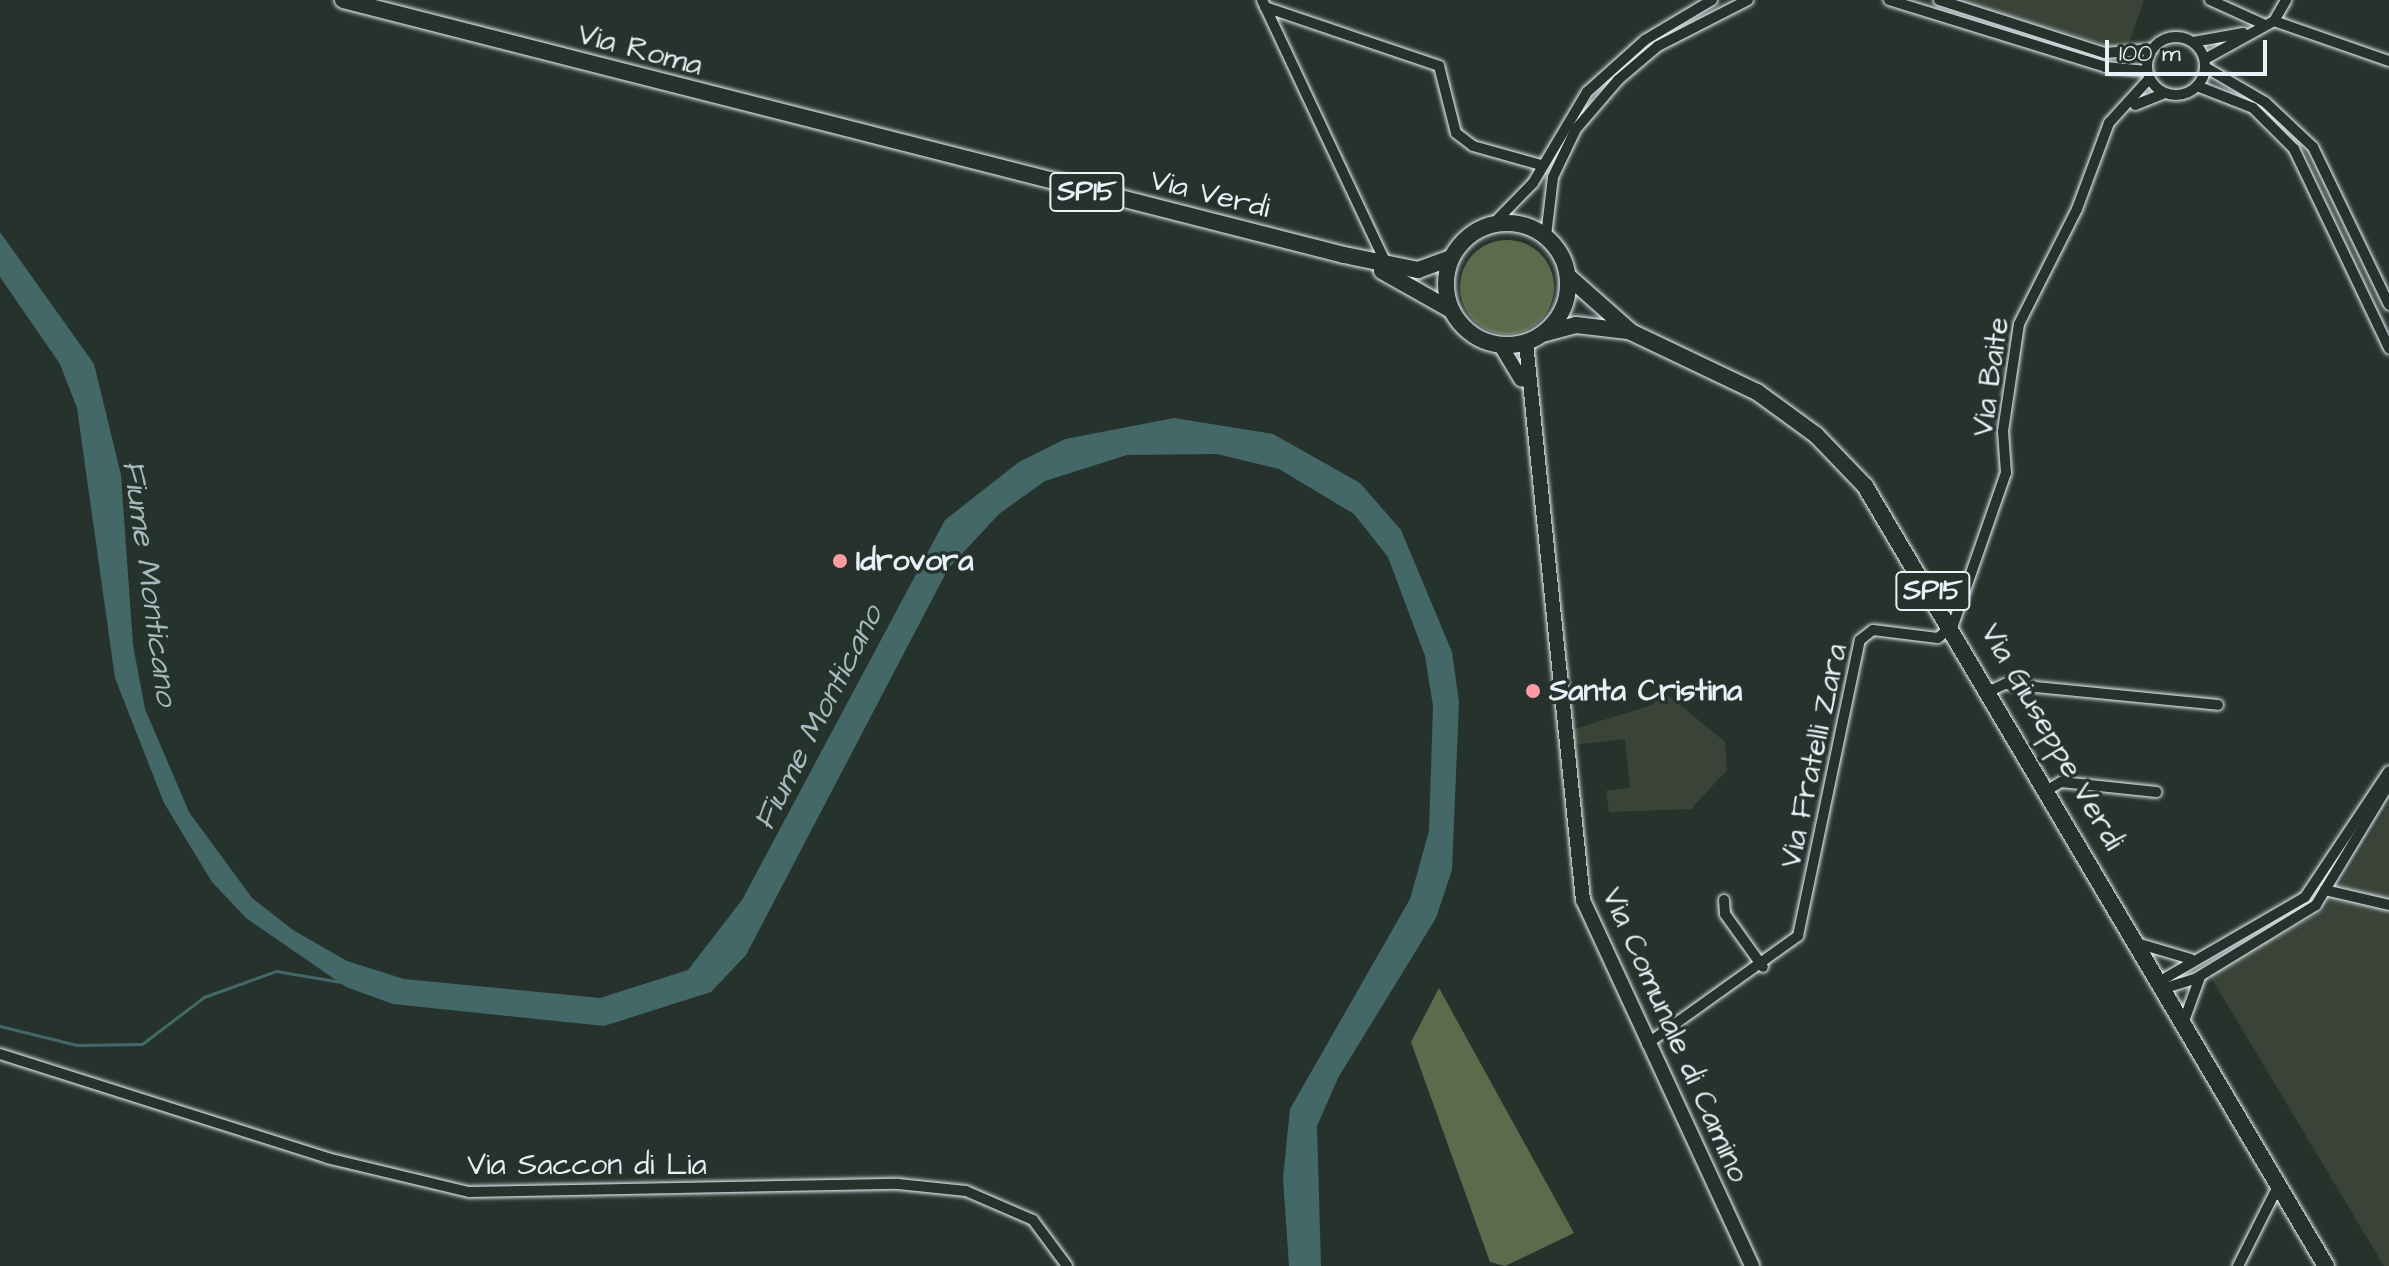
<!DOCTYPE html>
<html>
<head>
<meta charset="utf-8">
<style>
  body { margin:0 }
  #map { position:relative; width:2389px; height:1266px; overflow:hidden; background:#26332d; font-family:"Architects Daughter",sans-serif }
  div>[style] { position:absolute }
  .built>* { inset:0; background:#3b4339 }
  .green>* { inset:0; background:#5d6b4d }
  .round { border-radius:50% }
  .water>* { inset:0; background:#436867 }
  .stream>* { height:3px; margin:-1.5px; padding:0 1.5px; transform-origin:1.5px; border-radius:1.5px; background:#436867 }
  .roads { filter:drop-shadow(0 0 2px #e8f1f8) drop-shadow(0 0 2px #e8f1f8) }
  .street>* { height:10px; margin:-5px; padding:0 5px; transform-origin:5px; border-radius:5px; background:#26332d }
  .street>.ring { margin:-5px; padding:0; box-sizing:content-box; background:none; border:10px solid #26332d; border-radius:50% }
  .secondary>* { height:14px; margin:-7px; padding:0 7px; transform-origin:7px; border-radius:7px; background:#26332d }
  .primary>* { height:16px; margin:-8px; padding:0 8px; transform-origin:8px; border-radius:8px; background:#26332d }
  .primary>.ring { margin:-8px; padding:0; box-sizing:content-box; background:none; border:16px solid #26332d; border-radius:50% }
  .dots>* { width:22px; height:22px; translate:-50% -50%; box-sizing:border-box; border:4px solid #26332d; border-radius:50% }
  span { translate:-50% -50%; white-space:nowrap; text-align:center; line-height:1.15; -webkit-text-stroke:7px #26332d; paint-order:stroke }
  .shield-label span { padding:2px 6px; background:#26332d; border:2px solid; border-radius:6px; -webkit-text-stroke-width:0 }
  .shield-label { font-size:28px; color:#e8f1f8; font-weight:700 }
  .street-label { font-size:30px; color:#e8f1f8 }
  .poi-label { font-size:30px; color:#e8f1f8; font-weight:700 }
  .left { translate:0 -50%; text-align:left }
  .water-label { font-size:32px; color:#a6babe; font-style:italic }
  .scale { position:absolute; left:2105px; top:40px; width:162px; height:36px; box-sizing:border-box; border:4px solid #e8f1f8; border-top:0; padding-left:10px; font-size:24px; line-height:28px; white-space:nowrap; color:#e8f1f8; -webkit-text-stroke:6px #26332d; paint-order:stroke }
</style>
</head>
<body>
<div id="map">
  <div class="built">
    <div style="clip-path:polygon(1955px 0,2144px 0,2127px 48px,2120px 49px)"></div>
    <div style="clip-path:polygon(1663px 691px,1725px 742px,1727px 770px,1691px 809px,1609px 812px,1606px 791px,1630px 788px,1625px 739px,1573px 745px,1571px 730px,1652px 705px)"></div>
    <div style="clip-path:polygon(2389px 805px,2389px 1266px,2384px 1266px,2209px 974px,2324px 910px)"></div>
  </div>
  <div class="green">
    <div class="round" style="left:1460px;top:240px;width:94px;height:94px"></div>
    <div style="clip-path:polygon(1439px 988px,1574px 1233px,1505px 1266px,1490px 1262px,1411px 1042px)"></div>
  </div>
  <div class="water">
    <div style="clip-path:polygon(0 232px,94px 364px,121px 475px,133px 645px,145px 709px,189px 812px,252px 898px,293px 930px,347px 961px,404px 979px,600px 998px,688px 970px,742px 900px,945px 520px,1019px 462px,1065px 439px,1174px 418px,1273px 434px,1360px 483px,1401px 530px,1452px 652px,1459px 702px,1452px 870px,1436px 918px,1338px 1078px,1317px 1126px,1321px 1266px,1289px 1266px,1283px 1178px,1290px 1109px,1410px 899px,1429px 831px,1433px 706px,1425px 656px,1388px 557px,1354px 514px,1279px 469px,1217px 454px,1127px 455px,1045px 481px,999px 514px,948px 569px,746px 955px,711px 992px,604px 1026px,393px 1004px,346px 987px,246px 918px,212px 882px,164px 803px,115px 678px,77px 408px,60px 364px,0 277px)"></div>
  </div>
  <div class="stream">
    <div style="left:0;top:1026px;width:79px;rotate:13.9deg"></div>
    <div style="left:77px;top:1045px;width:65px;rotate:-0.9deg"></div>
    <div style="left:142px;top:1044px;width:78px;rotate:-37.2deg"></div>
    <div style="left:204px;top:997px;width:77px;rotate:-19.9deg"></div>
    <div style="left:276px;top:971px;width:66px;rotate:9.6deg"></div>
  </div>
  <div class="roads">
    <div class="street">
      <div style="left:1262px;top:0;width:292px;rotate:64.8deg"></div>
      <div style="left:1889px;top:0;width:226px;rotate:17.2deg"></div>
      <div style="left:2105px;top:67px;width:42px;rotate:5.4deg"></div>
      <div style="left:1939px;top:0;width:174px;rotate:17.7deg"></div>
      <div style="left:2105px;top:53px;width:47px;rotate:-4.9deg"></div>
      <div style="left:2210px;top:0;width:60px;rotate:24.4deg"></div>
      <div style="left:1265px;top:7px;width:184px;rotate:18.7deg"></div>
      <div style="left:1439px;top:66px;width:69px;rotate:75.8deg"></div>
      <div style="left:1456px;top:133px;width:21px;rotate:37deg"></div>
      <div style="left:1473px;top:146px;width:71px;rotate:15.6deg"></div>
      <div style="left:2274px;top:21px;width:122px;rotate:19.2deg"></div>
      <div class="ring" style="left:2147px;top:37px;width:48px;height:48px"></div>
      <div style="left:2193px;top:42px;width:51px;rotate:-10.2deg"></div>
      <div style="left:2205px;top:59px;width:79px;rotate:-28.8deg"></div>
      <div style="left:2274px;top:21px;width:24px;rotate:-60deg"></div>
      <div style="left:2205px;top:67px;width:69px;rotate:30.3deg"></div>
      <div style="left:2265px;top:102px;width:66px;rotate:43.2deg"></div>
      <div style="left:2313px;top:147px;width:175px;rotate:64.3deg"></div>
      <div style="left:2197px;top:86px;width:60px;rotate:21.4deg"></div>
      <div style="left:2253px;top:108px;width:58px;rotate:45deg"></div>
      <div style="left:2294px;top:149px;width:221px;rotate:64.5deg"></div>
      <div style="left:2135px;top:105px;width:32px;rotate:-22deg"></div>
      <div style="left:1492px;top:225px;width:59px;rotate:-45.7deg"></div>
      <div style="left:1533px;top:183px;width:106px;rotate:-59.3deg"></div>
      <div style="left:1587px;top:92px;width:78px;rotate:-41.9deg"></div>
      <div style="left:1645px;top:40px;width:78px;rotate:-30.8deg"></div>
      <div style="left:1546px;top:236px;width:59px;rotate:-83.2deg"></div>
      <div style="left:1553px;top:177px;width:53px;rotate:-64.4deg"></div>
      <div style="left:1576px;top:129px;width:65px;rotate:-49.4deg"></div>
      <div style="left:1618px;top:80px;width:52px;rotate:-40.4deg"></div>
      <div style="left:1658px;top:46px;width:101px;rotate:-27.1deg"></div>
      <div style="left:1992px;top:690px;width:14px;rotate:-25deg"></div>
      <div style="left:2005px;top:684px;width:214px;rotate:5.6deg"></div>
      <div style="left:2049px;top:789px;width:14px;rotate:-30deg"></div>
      <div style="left:2061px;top:782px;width:96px;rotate:6deg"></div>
      <div style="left:2325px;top:890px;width:66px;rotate:13.2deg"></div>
      <div style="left:1724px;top:900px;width:14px;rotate:86deg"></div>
      <div style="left:1725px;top:914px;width:65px;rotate:54.4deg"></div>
      <div style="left:2140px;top:944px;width:53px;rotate:16.4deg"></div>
      <div style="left:2162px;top:980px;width:165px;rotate:-30.1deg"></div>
      <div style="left:2305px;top:897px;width:151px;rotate:-56.3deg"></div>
      <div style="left:2165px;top:988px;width:31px;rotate:-17deg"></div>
      <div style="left:2195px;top:979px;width:142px;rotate:-31.4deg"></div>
      <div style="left:2316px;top:905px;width:141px;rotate:-58.9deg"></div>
      <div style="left:2184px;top:1021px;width:47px;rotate:-70deg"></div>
      <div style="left:1647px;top:1044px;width:186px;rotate:-35.6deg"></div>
      <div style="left:1798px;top:936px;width:302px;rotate:-78.2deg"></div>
      <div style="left:1860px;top:640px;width:16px;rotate:-38deg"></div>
      <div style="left:1873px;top:630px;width:65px;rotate:7deg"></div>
      <div style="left:1938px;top:638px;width:20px;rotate:-41deg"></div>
      <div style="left:1953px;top:625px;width:161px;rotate:-70.8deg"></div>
      <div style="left:2006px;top:473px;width:42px;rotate:-94.1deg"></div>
      <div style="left:2003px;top:431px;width:108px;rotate:-81.5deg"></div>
      <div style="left:2019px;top:324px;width:129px;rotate:-63.2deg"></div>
      <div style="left:2077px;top:209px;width:92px;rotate:-69.6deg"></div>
      <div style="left:2109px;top:123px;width:59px;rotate:-47.7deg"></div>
      <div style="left:0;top:1054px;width:343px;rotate:17.6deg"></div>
      <div style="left:327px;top:1158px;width:146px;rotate:13.5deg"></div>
      <div style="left:469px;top:1192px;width:429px;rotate:-1.1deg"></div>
      <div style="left:898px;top:1184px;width:68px;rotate:5.9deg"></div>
      <div style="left:966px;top:1191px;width:73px;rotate:23.4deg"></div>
      <div style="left:1033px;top:1220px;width:57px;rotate:53.5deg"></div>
      <div style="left:2238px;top:1266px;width:89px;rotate:-63.4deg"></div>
    </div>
    <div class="secondary">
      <div style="left:1526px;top:343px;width:560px;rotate:84.16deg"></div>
      <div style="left:1583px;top:900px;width:403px;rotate:65.2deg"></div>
      <div style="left:1501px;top:346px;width:39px;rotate:59deg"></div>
    </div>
    <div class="primary">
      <div style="left:343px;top:0;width:1033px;rotate:14.29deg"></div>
      <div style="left:1344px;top:255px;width:76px;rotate:11.5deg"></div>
      <div style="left:1418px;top:270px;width:35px;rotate:-20deg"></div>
      <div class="ring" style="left:1446px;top:223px;width:106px;height:106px"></div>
      <div style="left:1382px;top:271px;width:79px;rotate:29.5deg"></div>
      <div style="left:1569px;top:277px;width:83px;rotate:41.6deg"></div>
      <div style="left:1631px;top:332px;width:140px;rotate:25.5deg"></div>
      <div style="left:1757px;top:392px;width:73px;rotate:36.1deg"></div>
      <div style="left:1816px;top:435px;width:71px;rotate:46.1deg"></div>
      <div style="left:1865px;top:486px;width:906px;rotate:59.42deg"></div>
      <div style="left:1546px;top:333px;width:31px;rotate:-15deg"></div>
      <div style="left:1576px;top:325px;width:50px;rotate:6.8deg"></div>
    </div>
  </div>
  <div class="dots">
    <div style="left:840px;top:561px;background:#ff9aa2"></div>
    <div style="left:1533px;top:691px;background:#ff9aa2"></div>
  </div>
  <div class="shield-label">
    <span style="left:1087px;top:192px">SP15</span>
    <span style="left:1933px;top:591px">SP15</span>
  </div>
  <div class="street-label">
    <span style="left:640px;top:50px;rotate:15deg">Via Roma</span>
    <span style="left:1210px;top:194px;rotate:14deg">Via Verdi</span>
    <span style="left:1991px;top:377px;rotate:-82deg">Via Baite</span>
    <span style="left:2052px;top:737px;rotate:60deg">Via Giuseppe Verdi</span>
    <span style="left:1814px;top:756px;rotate:-78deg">Via Fratelli Zara</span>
    <span style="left:1675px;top:1035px;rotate:66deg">Via Comunale di Camino</span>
    <span style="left:587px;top:1165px">Via Saccon di Lia</span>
  </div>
  <div class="poi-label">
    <span class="left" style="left:856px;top:561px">Idrovora</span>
    <span class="left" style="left:1549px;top:691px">Santa Cristina</span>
  </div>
  <div class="water-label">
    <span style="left:149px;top:583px;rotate:82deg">Fiume Monticano</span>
    <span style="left:819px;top:718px;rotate:-63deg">Fiume Monticano</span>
  </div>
  <div class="scale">100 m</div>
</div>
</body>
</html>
